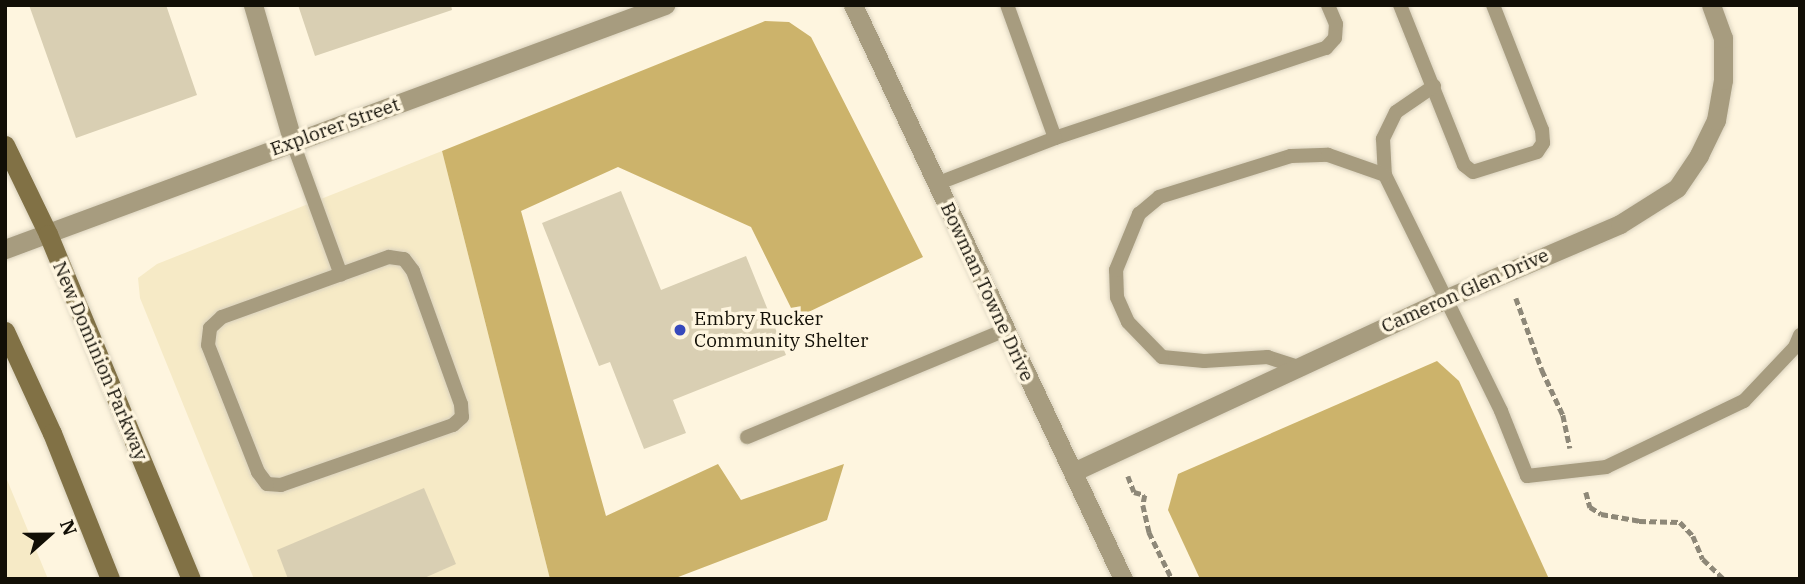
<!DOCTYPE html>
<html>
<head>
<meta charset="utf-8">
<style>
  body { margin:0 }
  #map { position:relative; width:1805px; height:584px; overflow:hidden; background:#fef5df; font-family:"IBM Plex Serif",serif }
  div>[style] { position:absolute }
  .built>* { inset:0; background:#f6eac6 }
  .forest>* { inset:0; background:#ccb36b }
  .building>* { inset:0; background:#d9cfb3 }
  .path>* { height:4.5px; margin-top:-2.25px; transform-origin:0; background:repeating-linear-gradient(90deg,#8e8878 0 7px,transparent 0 10.5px) }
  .roads { filter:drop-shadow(0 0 2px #d8d0bc) drop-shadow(0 0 2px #d8d0bc) }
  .service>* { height:14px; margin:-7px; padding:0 7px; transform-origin:7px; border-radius:7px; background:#a79c7f }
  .minor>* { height:19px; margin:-9.5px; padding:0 9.5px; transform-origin:9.5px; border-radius:9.5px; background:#a79c7f }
  .tertiary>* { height:19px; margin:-9.5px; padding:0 9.5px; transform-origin:9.5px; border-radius:9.5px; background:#a79c7f }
  .secondary>* { height:19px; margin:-9.5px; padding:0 9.5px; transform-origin:9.5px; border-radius:9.5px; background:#817145 }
  .dots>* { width:19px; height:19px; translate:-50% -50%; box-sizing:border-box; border:4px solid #fef5df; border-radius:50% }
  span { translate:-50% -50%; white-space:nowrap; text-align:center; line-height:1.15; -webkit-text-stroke:7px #fef5df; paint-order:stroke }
  .street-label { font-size:19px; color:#120f06 }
  .poi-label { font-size:19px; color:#120f06 }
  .left { translate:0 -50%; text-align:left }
  .frame { position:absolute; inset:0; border:7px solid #120f06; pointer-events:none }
  .north { position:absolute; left:14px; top:500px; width:70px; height:70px; -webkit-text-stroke:5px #fef5df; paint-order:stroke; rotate:69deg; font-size:19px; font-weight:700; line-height:28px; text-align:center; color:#120f06 }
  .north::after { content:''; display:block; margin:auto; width:24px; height:32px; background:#120f06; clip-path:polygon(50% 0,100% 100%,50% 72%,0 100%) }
</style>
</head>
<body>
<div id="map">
  <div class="built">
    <div style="clip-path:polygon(442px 151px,550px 579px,254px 579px,140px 298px,138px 278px,157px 264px)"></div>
    <div style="clip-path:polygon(5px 475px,48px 579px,5px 579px)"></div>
  </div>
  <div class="forest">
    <div style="clip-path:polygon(765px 21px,789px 22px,811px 37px,923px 257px,796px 318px,751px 227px,618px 167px,521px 211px,606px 516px,718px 464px,741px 500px,844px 464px,827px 520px,673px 579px,550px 579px,442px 151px)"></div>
    <div style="clip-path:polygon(1437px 361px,1459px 381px,1549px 579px,1200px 579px,1168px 510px,1178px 474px)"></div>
  </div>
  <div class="building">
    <div style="clip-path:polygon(29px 5px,166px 5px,197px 95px,76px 138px)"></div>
    <div style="clip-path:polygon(298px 5px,451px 5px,452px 10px,315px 56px)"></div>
    <div style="clip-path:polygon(621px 191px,661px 290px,746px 256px,786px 355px,673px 400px,686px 433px,644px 449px,610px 362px,599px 366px,542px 223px)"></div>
    <div style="clip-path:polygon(424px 488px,456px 564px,422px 579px,288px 579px,277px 550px)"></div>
  </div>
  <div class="path">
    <div style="left:1516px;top:298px;width:77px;rotate:70.1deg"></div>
    <div style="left:1542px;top:370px;width:50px;rotate:65deg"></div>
    <div style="left:1563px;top:415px;width:34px;rotate:78deg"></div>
    <div style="left:1128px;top:476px;width:17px;rotate:69deg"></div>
    <div style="left:1134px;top:492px;width:11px;rotate:15deg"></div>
    <div style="left:1145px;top:495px;width:10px;rotate:101deg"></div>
    <div style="left:1143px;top:505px;width:28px;rotate:77deg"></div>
    <div style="left:1149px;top:532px;width:52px;rotate:63.9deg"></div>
    <div style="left:1586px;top:492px;width:16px;rotate:75deg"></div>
    <div style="left:1590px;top:507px;width:13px;rotate:32deg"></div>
    <div style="left:1601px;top:514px;width:39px;rotate:10deg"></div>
    <div style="left:1639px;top:521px;width:41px;rotate:1.4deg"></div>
    <div style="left:1680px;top:522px;width:19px;rotate:47deg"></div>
    <div style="left:1693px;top:536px;width:25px;rotate:67deg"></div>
    <div style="left:1703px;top:559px;width:29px;rotate:44deg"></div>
  </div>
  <div class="roads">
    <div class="service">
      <div style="left:1400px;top:5px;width:172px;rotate:68.2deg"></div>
      <div style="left:1464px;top:165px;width:11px;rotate:38deg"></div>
      <div style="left:1473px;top:172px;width:67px;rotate:-17.4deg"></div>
      <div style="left:1537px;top:152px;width:11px;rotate:-56deg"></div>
      <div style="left:1543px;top:143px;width:13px;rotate:-94deg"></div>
      <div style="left:1542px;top:130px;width:134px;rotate:-111.4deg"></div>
      <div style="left:1434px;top:86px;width:46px;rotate:145.6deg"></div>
      <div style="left:1396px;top:112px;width:30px;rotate:116deg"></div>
      <div style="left:1383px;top:139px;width:36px;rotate:87deg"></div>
      <div style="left:1385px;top:175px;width:263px;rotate:63.8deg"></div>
      <div style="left:1501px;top:411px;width:70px;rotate:68.2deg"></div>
      <div style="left:1527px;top:476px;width:80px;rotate:-6.5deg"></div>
      <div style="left:1606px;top:467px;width:153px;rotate:-25.6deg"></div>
      <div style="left:1744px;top:401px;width:74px;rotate:-46.6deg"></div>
      <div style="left:1795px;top:347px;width:13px;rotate:-67deg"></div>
      <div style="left:1055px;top:138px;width:286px;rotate:-18.4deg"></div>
      <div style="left:1326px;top:48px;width:13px;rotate:-48deg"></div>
      <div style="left:1335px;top:38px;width:14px;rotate:-86deg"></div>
      <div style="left:1336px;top:24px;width:21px;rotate:-113deg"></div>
      <div style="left:293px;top:143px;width:140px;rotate:70deg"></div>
      <div style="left:936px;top:184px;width:128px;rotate:-21.1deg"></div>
      <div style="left:1055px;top:138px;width:141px;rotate:-109.8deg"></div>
      <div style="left:389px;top:257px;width:15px;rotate:8deg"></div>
      <div style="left:404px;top:259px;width:15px;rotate:53deg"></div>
      <div style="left:413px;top:271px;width:141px;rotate:70.2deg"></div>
      <div style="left:461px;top:404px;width:13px;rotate:86deg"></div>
      <div style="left:462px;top:417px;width:12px;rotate:138deg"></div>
      <div style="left:453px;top:425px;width:182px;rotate:160.8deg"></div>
      <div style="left:281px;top:485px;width:14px;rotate:-176deg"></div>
      <div style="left:267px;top:484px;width:15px;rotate:-127deg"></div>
      <div style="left:258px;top:472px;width:136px;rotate:-111.5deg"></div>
      <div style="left:208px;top:345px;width:17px;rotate:-83deg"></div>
      <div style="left:210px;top:328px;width:16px;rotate:-43deg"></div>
      <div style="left:222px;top:317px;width:177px;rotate:-19.8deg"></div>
      <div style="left:1298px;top:367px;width:32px;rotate:-162deg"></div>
      <div style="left:1268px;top:357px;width:64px;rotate:176.4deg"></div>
      <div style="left:1204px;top:361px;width:42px;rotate:-174.6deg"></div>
      <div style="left:1162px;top:357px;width:49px;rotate:-134.2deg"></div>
      <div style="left:1128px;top:322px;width:27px;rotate:-114deg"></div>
      <div style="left:1117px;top:297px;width:27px;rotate:-92deg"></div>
      <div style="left:1116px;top:270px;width:61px;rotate:-67.7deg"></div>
      <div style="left:1139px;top:214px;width:26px;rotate:-40deg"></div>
      <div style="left:1159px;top:197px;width:138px;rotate:-17.3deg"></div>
      <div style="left:1291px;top:156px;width:37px;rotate:-2deg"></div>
      <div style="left:1328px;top:155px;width:60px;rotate:19.3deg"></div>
      <div style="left:747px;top:437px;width:279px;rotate:-22.5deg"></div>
    </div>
    <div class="minor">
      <div style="left:253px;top:5px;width:144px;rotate:73.8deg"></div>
      <div style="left:5px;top:249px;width:704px;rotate:-20.29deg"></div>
      <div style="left:1073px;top:472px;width:410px;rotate:-24.9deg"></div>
      <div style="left:1445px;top:299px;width:190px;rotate:-23.2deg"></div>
      <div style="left:1620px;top:224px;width:67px;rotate:-32.3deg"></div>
      <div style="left:1677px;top:188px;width:40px;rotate:-56deg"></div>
      <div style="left:1699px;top:155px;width:39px;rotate:-64deg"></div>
      <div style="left:1716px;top:120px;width:41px;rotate:-80.1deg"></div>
      <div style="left:1723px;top:80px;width:42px;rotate:-90deg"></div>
      <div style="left:1723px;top:38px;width:35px;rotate:-110deg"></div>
    </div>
    <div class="tertiary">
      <div style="left:853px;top:5px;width:634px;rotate:64.81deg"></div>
    </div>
    <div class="secondary">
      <div style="left:5px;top:145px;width:99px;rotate:64.2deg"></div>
      <div style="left:48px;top:234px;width:373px;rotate:67.5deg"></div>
      <div style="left:5px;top:331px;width:112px;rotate:65.3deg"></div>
      <div style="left:52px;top:433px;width:157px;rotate:68.3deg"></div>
    </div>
  </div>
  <div class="dots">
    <div style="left:680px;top:330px;background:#3749bc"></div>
  </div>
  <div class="street-label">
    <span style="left:335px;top:127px;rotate:-20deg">Explorer Street</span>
    <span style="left:1465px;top:291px;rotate:-24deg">Cameron Glen Drive</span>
    <span style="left:987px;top:292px;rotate:65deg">Bowman Towne Drive</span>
    <span style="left:100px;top:361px;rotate:67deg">New Dominion Parkway</span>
  </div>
  <div class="poi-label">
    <span class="left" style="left:694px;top:330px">Embry Rucker<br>Community Shelter</span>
  </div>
  <div class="frame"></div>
  <div class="north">N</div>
</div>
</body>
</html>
